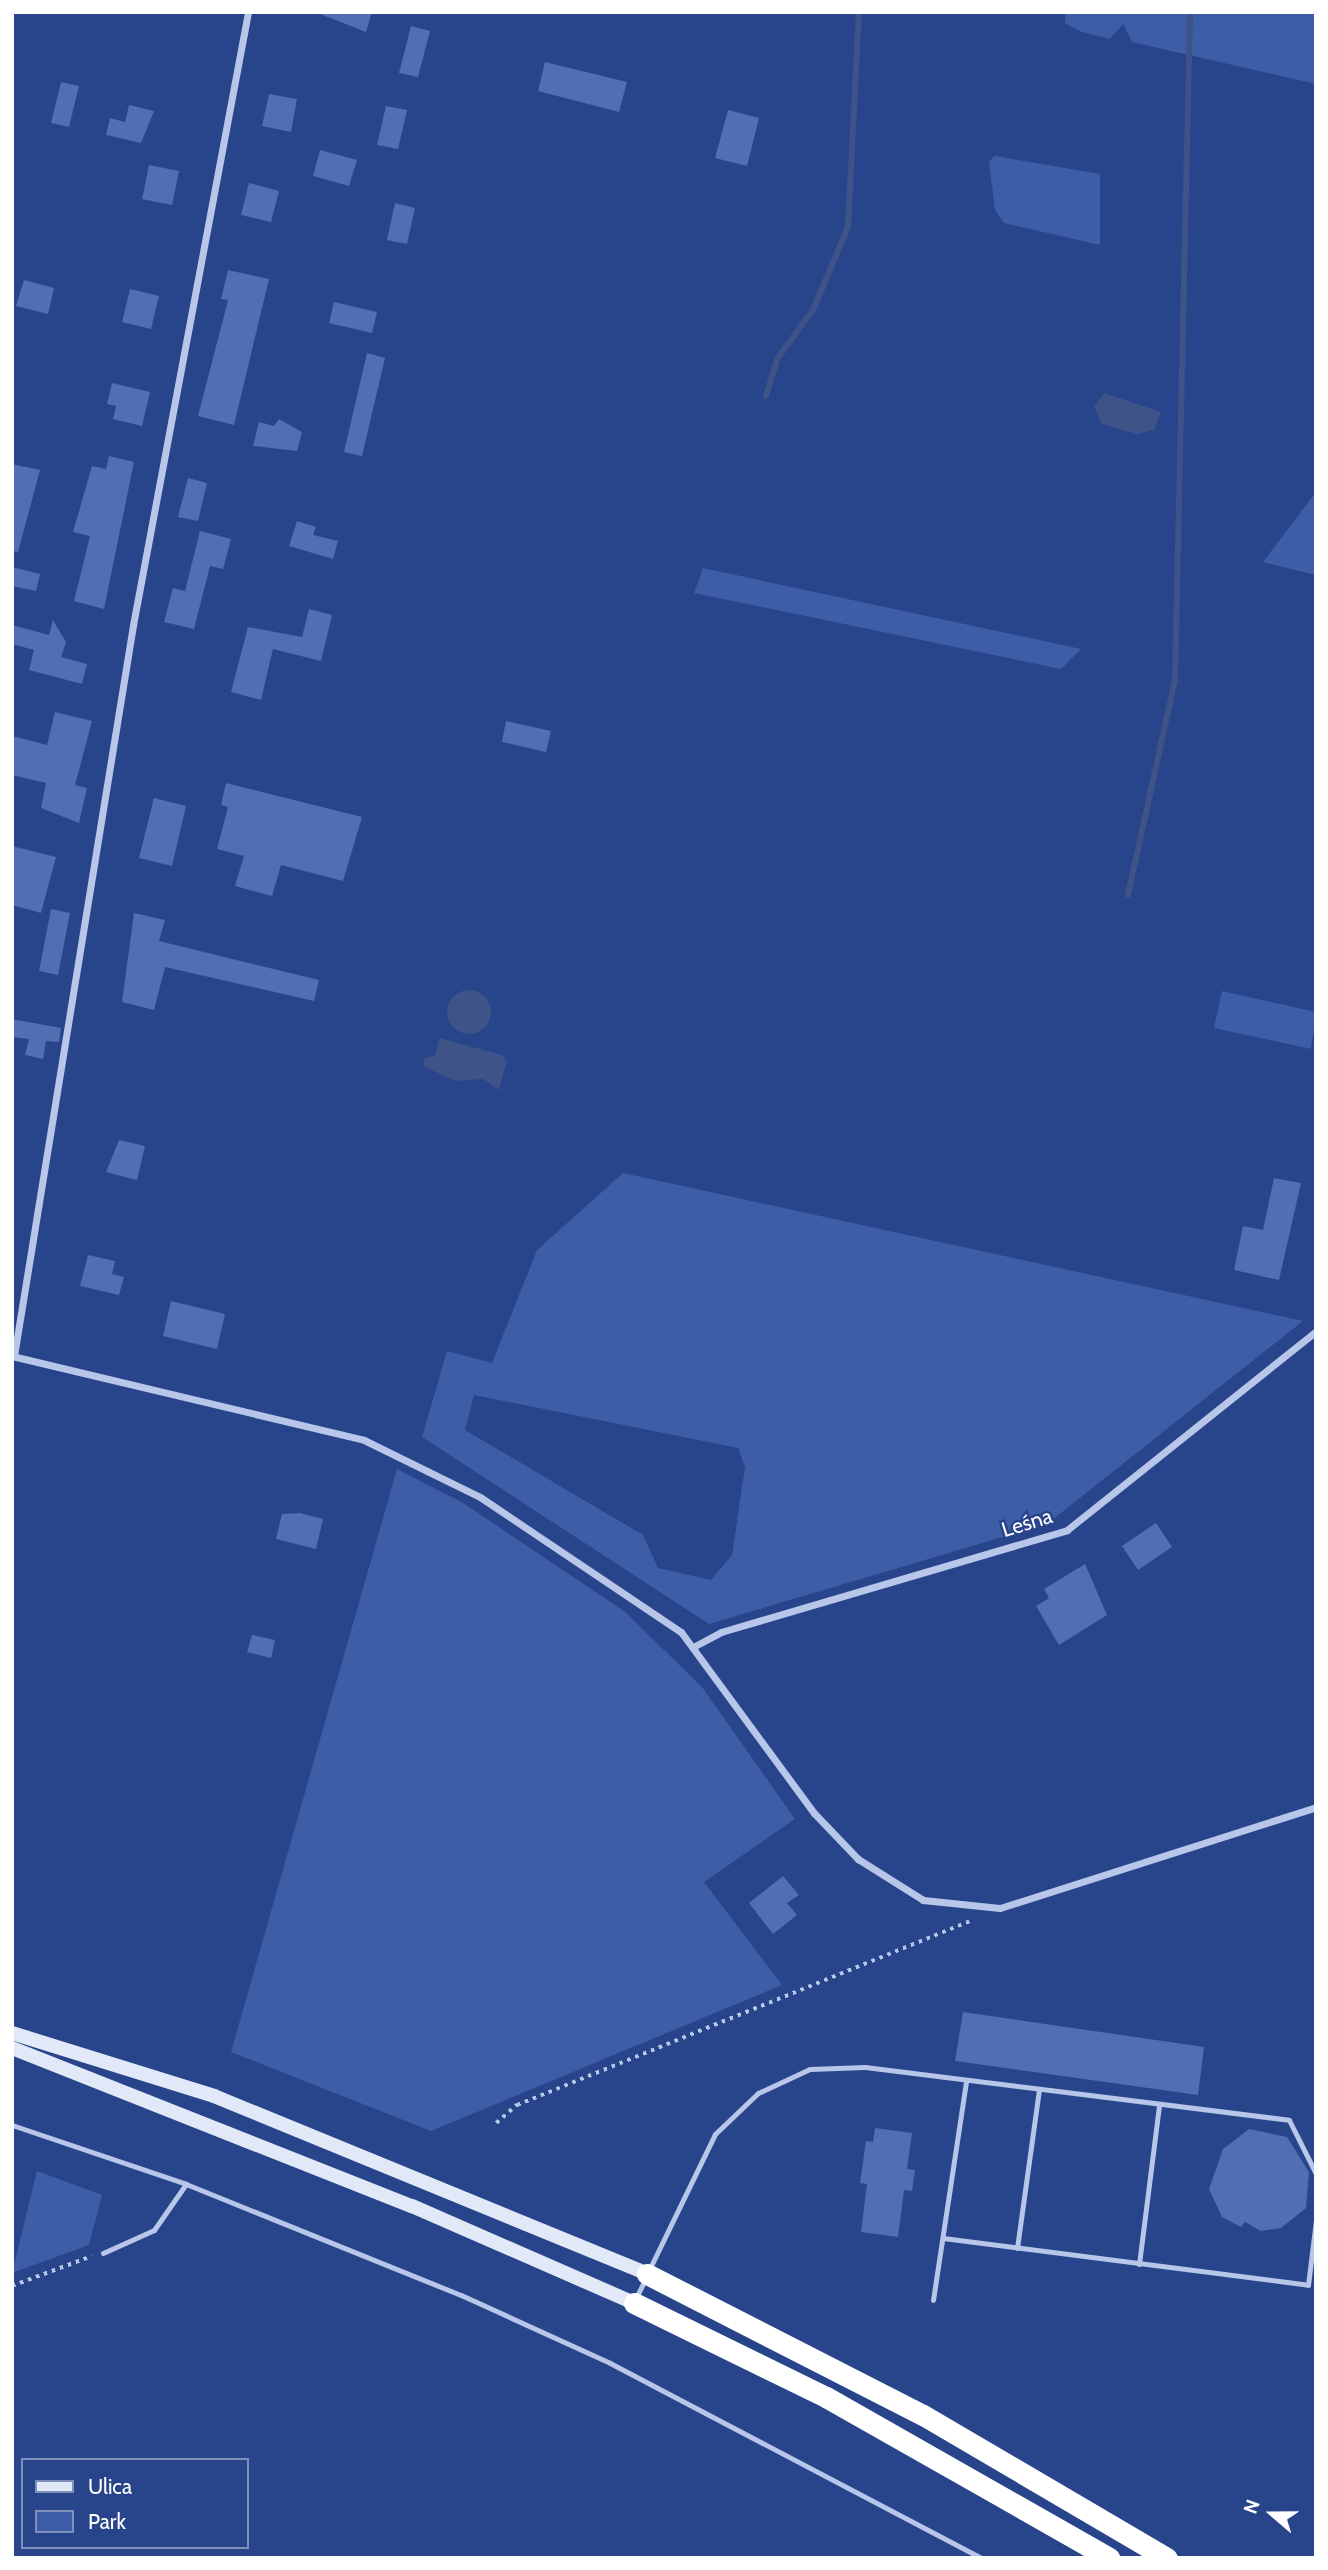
<!DOCTYPE html>
<html>
<head>
<meta charset="utf-8">
<style>
  body { margin:0 }
  #map { position:relative; width:1328px; height:2570px; overflow:hidden; background:#28448b; font-family:Cabin,sans-serif }
  div>[style] { position:absolute }
  .green>* { inset:0; background:#3d5da7 }
  .water>* { inset:0; background:#3e5387 }
  .round { border-radius:50% }
  .stream>* { height:6px; margin:-3px; padding:0 3px; transform-origin:3px; border-radius:3px; background:#3e5387 }
  .building>* { inset:0; background:#516eb2 }
  .path>* { height:3.5px; margin-top:-1.75px; transform-origin:0; background:repeating-linear-gradient(90deg,#b7c6e9 0 3.5px,transparent 0 8.5px) }
  .lane>* { height:5px; margin:-2.5px; padding:0 2.5px; transform-origin:2.5px; border-radius:2.5px; background:#b7c6e9 }
  .street>* { height:7px; margin:-3.5px; padding:0 3.5px; transform-origin:3.5px; border-radius:3.5px; background:#b7c6e9 }
  .secondary>* { height:14px; margin:-7px; padding:0 7px; transform-origin:7px; border-radius:7px; background:#e1e8f8 }
  .highway>* { height:21px; margin:-10.5px; padding:0 10.5px; transform-origin:10.5px; border-radius:10.5px; background:#fff }
  span { translate:-50% -50%; white-space:nowrap; text-align:center; line-height:1.15; -webkit-text-stroke:5px #28448b; paint-order:stroke }
  .street-label { font-size:21px; color:#fff }
  .frame { position:absolute; inset:0; border:14px solid #fff; pointer-events:none }
  .legend { position:absolute; left:21px; top:2458px; width:228px; height:91px; box-sizing:border-box; background:#28448b; border:2px solid #7e8fb9; margin:0; padding:9px 12px; list-style:none; font-size:21px; color:#fff }
  .legend li { display:flex; align-items:center; gap:14px; height:35px }
  .legend b { width:35px; border:2px solid #7e8fb9 }
  .north { position:absolute; left:1237px; top:2479px; width:70px; height:70px; -webkit-text-stroke:5px #28448b; paint-order:stroke; rotate:290deg; font-size:19px; font-weight:700; line-height:28px; text-align:center; color:#fff }
  .north::after { content:''; display:block; margin:auto; width:24px; height:32px; background:#fff; clip-path:polygon(50% 0,100% 100%,50% 72%,0 100%) }
</style>
</head>
<body>
<div id="map">
  <div class="green">
    <div style="clip-path:polygon(1065px 12px,1316px 12px,1316px 84px,1132px 42px,1123px 24px,1110px 39px,1082px 32px,1065px 23px)"></div>
    <div style="clip-path:polygon(995px 156px,1100px 174px,1100px 245px,1004px 223px,995px 210px,989px 161px)"></div>
    <div style="clip-path:polygon(1316px 492px,1316px 575px,1263px 562px)"></div>
    <div style="clip-path:polygon(703px 568px,1081px 649px,1061px 669px,694px 593px)"></div>
    <div style="clip-path:polygon(1222px 991px,1316px 1012px,1311px 1049px,1214px 1028px)"></div>
    <div style="clip-path:polygon(evenodd,623px 1173px,1156px 1289px,1303px 1321px,1047px 1524px,709px 1624px,422px 1437px,447px 1351px,492px 1363px,537px 1250px,623px 1173px,474px 1395px,738px 1448px,745px 1467px,732px 1555px,711px 1580px,658px 1568px,643px 1535px,465px 1430px,474px 1395px)"></div>
    <div style="clip-path:polygon(397px 1469px,463px 1503px,624px 1611px,702px 1687px,795px 1819px,704px 1882px,782px 1985px,431px 2131px,231px 2052px)"></div>
    <div style="clip-path:polygon(37px 2171px,102px 2195px,89px 2245px,12px 2273px)"></div>
  </div>
  <div class="water">
    <div style="clip-path:polygon(1104px 393px,1161px 412px,1154px 430px,1137px 434px,1102px 424px,1094px 407px)"></div>
    <div class="round" style="left:447px;top:990px;width:44px;height:44px"></div>
    <div style="clip-path:polygon(439px 1038px,502px 1055px,507px 1061px,499px 1090px,483px 1079px,455px 1081px,423px 1066px,424px 1058px,435px 1056px)"></div>
  </div>
  <div class="stream">
    <div style="left:766px;top:396px;width:39px;rotate:-73deg"></div>
    <div style="left:777px;top:359px;width:61px;rotate:-53.7deg"></div>
    <div style="left:813px;top:310px;width:90px;rotate:-67.1deg"></div>
    <div style="left:848px;top:227px;width:215px;rotate:-87.1deg"></div>
    <div style="left:1128px;top:895px;width:220px;rotate:-77.7deg"></div>
    <div style="left:1175px;top:680px;width:668px;rotate:-88.71deg"></div>
  </div>
  <div class="building">
    <div style="clip-path:polygon(315px 12px,372px 12px,366px 32px)"></div>
    <div style="clip-path:polygon(411px 26px,430px 31px,418px 77px,399px 73px)"></div>
    <div style="clip-path:polygon(545px 62px,627px 82px,619px 112px,538px 91px)"></div>
    <div style="clip-path:polygon(61px 82px,79px 86px,69px 127px,51px 123px)"></div>
    <div style="clip-path:polygon(269px 94px,297px 99px,291px 132px,262px 126px)"></div>
    <div style="clip-path:polygon(129px 105px,154px 111px,141px 143px,106px 135px,110px 118px,125px 122px)"></div>
    <div style="clip-path:polygon(386px 106px,407px 110px,398px 149px,377px 145px)"></div>
    <div style="clip-path:polygon(728px 110px,759px 118px,747px 166px,715px 158px)"></div>
    <div style="clip-path:polygon(320px 150px,357px 160px,349px 186px,313px 176px)"></div>
    <div style="clip-path:polygon(149px 165px,179px 171px,172px 205px,142px 199px)"></div>
    <div style="clip-path:polygon(249px 183px,279px 191px,271px 222px,241px 215px)"></div>
    <div style="clip-path:polygon(395px 203px,415px 208px,407px 244px,387px 240px)"></div>
    <div style="clip-path:polygon(228px 270px,269px 279px,234px 425px,198px 416px,228px 300px,221px 299px)"></div>
    <div style="clip-path:polygon(24px 280px,54px 288px,48px 314px,16px 306px)"></div>
    <div style="clip-path:polygon(130px 289px,159px 296px,151px 329px,122px 322px)"></div>
    <div style="clip-path:polygon(334px 302px,377px 312px,372px 333px,329px 323px)"></div>
    <div style="clip-path:polygon(367px 353px,385px 358px,362px 456px,344px 452px)"></div>
    <div style="clip-path:polygon(112px 383px,150px 392px,142px 426px,113px 419px,116px 406px,107px 404px)"></div>
    <div style="clip-path:polygon(279px 419px,302px 432px,297px 451px,253px 446px,259px 422px,274px 426px)"></div>
    <div style="clip-path:polygon(109px 456px,134px 462px,104px 609px,74px 601px,90px 536px,73px 532px,92px 466px,106px 469px)"></div>
    <div style="clip-path:polygon(12px 464px,40px 470px,18px 552px,12px 551px)"></div>
    <div style="clip-path:polygon(188px 478px,207px 483px,198px 521px,178px 517px)"></div>
    <div style="clip-path:polygon(297px 521px,316px 527px,313px 535px,338px 541px,333px 559px,289px 546px)"></div>
    <div style="clip-path:polygon(200px 531px,231px 539px,223px 569px,210px 566px,194px 629px,164px 622px,173px 588px,185px 591px)"></div>
    <div style="clip-path:polygon(12px 567px,40px 574px,36px 591px,12px 586px)"></div>
    <div style="clip-path:polygon(309px 609px,332px 615px,321px 661px,273px 649px,261px 700px,231px 692px,248px 627px,302px 637px)"></div>
    <div style="clip-path:polygon(53px 620px,66px 642px,61px 657px,87px 664px,82px 684px,29px 670px,34px 650px,12px 644px,12px 625px,49px 635px)"></div>
    <div style="clip-path:polygon(55px 712px,92px 721px,75px 785px,87px 788px,79px 823px,41px 808px,46px 783px,12px 775px,12px 736px,47px 745px)"></div>
    <div style="clip-path:polygon(506px 721px,551px 731px,546px 752px,502px 742px)"></div>
    <div style="clip-path:polygon(226px 783px,362px 817px,343px 881px,281px 865px,272px 896px,235px 886px,244px 856px,217px 849px,228px 807px,221px 805px)"></div>
    <div style="clip-path:polygon(154px 798px,186px 806px,172px 866px,139px 858px)"></div>
    <div style="clip-path:polygon(12px 846px,56px 857px,41px 913px,12px 905px)"></div>
    <div style="clip-path:polygon(51px 909px,70px 913px,58px 975px,39px 971px)"></div>
    <div style="clip-path:polygon(134px 913px,165px 920px,159px 941px,319px 980px,314px 1001px,165px 967px,154px 1010px,122px 1002px)"></div>
    <div style="clip-path:polygon(12px 1019px,61px 1028px,59px 1042px,46px 1041px,43px 1059px,25px 1055px,29px 1039px,12px 1037px)"></div>
    <div style="clip-path:polygon(119px 1140px,145px 1146px,137px 1180px,106px 1172px)"></div>
    <div style="clip-path:polygon(1274px 1178px,1301px 1183px,1279px 1280px,1234px 1270px,1243px 1226px,1263px 1230px)"></div>
    <div style="clip-path:polygon(88px 1255px,115px 1261px,112px 1274px,124px 1277px,119px 1295px,80px 1286px)"></div>
    <div style="clip-path:polygon(171px 1301px,225px 1314px,217px 1349px,163px 1336px)"></div>
    <div style="clip-path:polygon(300px 1513px,323px 1519px,316px 1549px,276px 1539px,282px 1514px)"></div>
    <div style="clip-path:polygon(1156px 1523px,1172px 1547px,1138px 1570px,1122px 1546px)"></div>
    <div style="clip-path:polygon(1085px 1564px,1107px 1615px,1059px 1645px,1036px 1606px,1049px 1598px,1044px 1589px)"></div>
    <div style="clip-path:polygon(252px 1635px,275px 1640px,271px 1658px,247px 1652px)"></div>
    <div style="clip-path:polygon(783px 1876px,799px 1895px,787px 1903px,797px 1915px,773px 1934px,749px 1903px)"></div>
    <div style="clip-path:polygon(963px 2012px,1204px 2047px,1198px 2095px,955px 2061px)"></div>
    <div style="clip-path:polygon(875px 2128px,912px 2133px,907px 2169px,915px 2170px,912px 2191px,904px 2190px,898px 2237px,861px 2232px,867px 2184px,860px 2183px,866px 2141px,873px 2142px)"></div>
    <div style="clip-path:polygon(1249px 2129px,1287px 2137px,1309px 2172px,1306px 2208px,1281px 2228px,1261px 2231px,1245px 2222px,1241px 2227px,1222px 2217px,1209px 2189px,1223px 2149px)"></div>
  </div>
  <div class="path">
    <div style="left:496px;top:2123px;width:28px;rotate:-41deg"></div>
    <div style="left:517px;top:2105px;width:491px;rotate:-22.1deg"></div>
    <div style="left:12px;top:2286px;width:85px;rotate:-20.6deg"></div>
  </div>
  <div class="lane">
    <div style="left:12px;top:2125px;width:184px;rotate:18.7deg"></div>
    <div style="left:186px;top:2184px;width:297px;rotate:22deg"></div>
    <div style="left:461px;top:2295px;width:164px;rotate:24.5deg"></div>
    <div style="left:610px;top:2363px;width:420px;rotate:27.7deg"></div>
    <div style="left:943px;top:2238px;width:368px;rotate:7.3deg"></div>
    <div style="left:1308px;top:2285px;width:65px;rotate:-83deg"></div>
    <div style="left:1017px;top:2248px;width:160px;rotate:-82.1deg"></div>
    <div style="left:103px;top:2253px;width:56px;rotate:-24.3deg"></div>
    <div style="left:154px;top:2230px;width:56px;rotate:-55.2deg"></div>
    <div style="left:1139px;top:2264px;width:160px;rotate:-82.8deg"></div>
    <div style="left:650px;top:2268px;width:149px;rotate:-64.1deg"></div>
    <div style="left:715px;top:2134px;width:59px;rotate:-43.6deg"></div>
    <div style="left:758px;top:2093px;width:57px;rotate:-24.8deg"></div>
    <div style="left:810px;top:2069px;width:55px;rotate:-2.1deg"></div>
    <div style="left:865px;top:2067px;width:427px;rotate:7.1deg"></div>
    <div style="left:1289px;top:2120px;width:60px;rotate:63.4deg"></div>
    <div style="left:635px;top:2300px;width:25px;rotate:-64deg"></div>
    <div style="left:933px;top:2300px;width:221px;rotate:-81.4deg"></div>
  </div>
  <div class="street">
    <div style="left:12px;top:1356px;width:362px;rotate:13.4deg"></div>
    <div style="left:364px;top:1440px;width:129px;rotate:26.2deg"></div>
    <div style="left:480px;top:1497px;width:242px;rotate:33.9deg"></div>
    <div style="left:681px;top:1632px;width:225px;rotate:53.7deg"></div>
    <div style="left:814px;top:1813px;width:64px;rotate:46.3deg"></div>
    <div style="left:858px;top:1859px;width:77px;rotate:32.2deg"></div>
    <div style="left:923px;top:1900px;width:77px;rotate:5.9deg"></div>
    <div style="left:1000px;top:1908px;width:332px;rotate:-17.7deg"></div>
    <div style="left:14px;top:1356px;width:741px;rotate:-80.75deg"></div>
    <div style="left:133px;top:625px;width:624px;rotate:-79.37deg"></div>
    <div style="left:695px;top:1646px;width:30px;rotate:-28deg"></div>
    <div style="left:721px;top:1632px;width:361px;rotate:-16.4deg"></div>
    <div style="left:1067px;top:1530px;width:319px;rotate:-38.6deg"></div>
  </div>
  <div class="secondary">
    <div style="left:12px;top:2033px;width:212px;rotate:17.3deg"></div>
    <div style="left:214px;top:2096px;width:468px;rotate:22.3deg"></div>
    <div style="left:12px;top:2048px;width:430px;rotate:21.6deg"></div>
    <div style="left:412px;top:2206px;width:242px;rotate:23.6deg"></div>
  </div>
  <div class="highway">
    <div style="left:647px;top:2274px;width:310px;rotate:27.1deg"></div>
    <div style="left:923px;top:2415px;width:283px;rotate:30.4deg"></div>
    <div style="left:634px;top:2303px;width:214px;rotate:26.1deg"></div>
    <div style="left:826px;top:2397px;width:326px;rotate:29.6deg"></div>
  </div>
  <div class="street-label">
    <span style="left:1027px;top:1523px;rotate:-17deg">Leśna</span>
  </div>
  <div class="frame"></div>
  <ul class="legend">
  <li><b style="height:9px;background:#e1e8f8"></b>Ulica</li>
  <li><b style="height:19px;background:#3d5da7"></b>Park</li>
  </ul>
  <div class="north">N</div>
</div>
</body>
</html>
